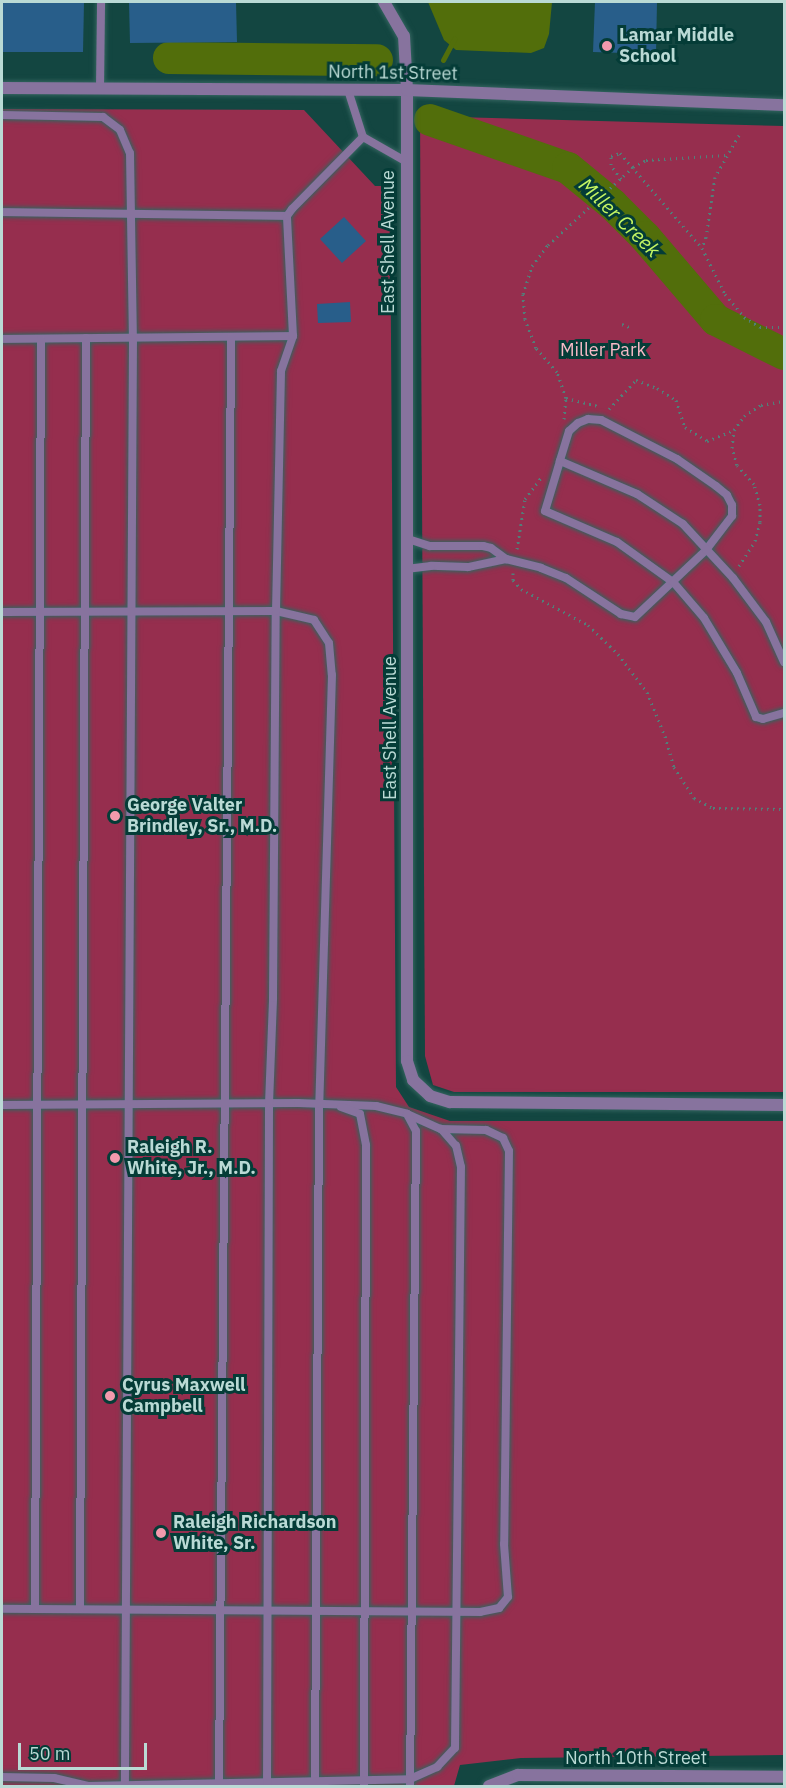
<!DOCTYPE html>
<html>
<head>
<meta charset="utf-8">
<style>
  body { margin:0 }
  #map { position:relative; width:786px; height:1788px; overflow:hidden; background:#134641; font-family:"IBM Plex Sans",sans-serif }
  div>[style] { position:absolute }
  .green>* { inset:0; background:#962e4e }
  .water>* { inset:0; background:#526e0b }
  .stream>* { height:5px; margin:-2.5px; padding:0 2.5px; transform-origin:2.5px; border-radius:2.5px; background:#526e0b }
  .river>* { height:32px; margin:-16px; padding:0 16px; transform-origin:16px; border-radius:16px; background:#526e0b }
  .building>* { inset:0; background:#285e8a }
  .path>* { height:3px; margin-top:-1.5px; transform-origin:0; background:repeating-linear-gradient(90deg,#527e79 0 1.5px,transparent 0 6px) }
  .roads { filter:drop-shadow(0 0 2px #34645f) drop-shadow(0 0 2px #34645f) }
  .service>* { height:8px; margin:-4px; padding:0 4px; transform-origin:4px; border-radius:4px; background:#87739e }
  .minor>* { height:12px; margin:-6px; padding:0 6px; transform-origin:6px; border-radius:6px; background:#87739e }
  .dots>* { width:16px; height:16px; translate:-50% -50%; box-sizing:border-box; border:3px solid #043c37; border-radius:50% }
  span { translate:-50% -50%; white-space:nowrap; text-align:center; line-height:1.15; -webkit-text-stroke:6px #043c37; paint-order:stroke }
  .poi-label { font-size:18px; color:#badad5; font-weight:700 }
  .left { translate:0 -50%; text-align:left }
  .street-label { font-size:18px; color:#badad5 }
  .park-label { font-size:18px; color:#f7b9c6 }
  .water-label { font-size:20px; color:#c4f663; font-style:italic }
  .frame { position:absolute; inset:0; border:3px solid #badad5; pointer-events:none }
  .scale { position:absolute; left:18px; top:1743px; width:129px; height:27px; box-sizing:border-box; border:3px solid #badad5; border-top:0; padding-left:8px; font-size:18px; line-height:21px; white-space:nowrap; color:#badad5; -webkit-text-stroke:4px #043c37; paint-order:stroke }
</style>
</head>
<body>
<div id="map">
  <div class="green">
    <div style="clip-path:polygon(2px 109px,304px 110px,375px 186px,390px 186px,396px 1087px,409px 1107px,450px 1121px,784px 1121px,784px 1755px,521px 1758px,460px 1765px,454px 1786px,2px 1786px)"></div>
    <div style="clip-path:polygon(420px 116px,784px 126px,784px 1092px,454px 1092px,433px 1085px,425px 1056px)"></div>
  </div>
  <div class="water">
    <div style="clip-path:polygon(428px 2px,552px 2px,549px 34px,544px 48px,531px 53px,456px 50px,444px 40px)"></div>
  </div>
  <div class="stream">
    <div style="left:443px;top:60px;width:24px;rotate:-62deg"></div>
  </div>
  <div class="river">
    <div style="left:169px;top:58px;width:208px;rotate:0.6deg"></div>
    <div style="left:430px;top:120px;width:146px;rotate:19.2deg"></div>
    <div style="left:568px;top:168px;width:57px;rotate:39.3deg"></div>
    <div style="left:612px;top:204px;width:47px;rotate:45deg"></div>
    <div style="left:645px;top:237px;width:109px;rotate:49.5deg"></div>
    <div style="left:716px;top:320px;width:76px;rotate:26.6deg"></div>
  </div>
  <div class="building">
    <div style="clip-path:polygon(2px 2px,84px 2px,83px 52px,2px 52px)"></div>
    <div style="clip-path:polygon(129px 2px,236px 2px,237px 42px,130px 43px)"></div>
    <div style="clip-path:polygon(595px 2px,657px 2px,656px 54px,593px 52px)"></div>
    <div style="clip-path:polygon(344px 217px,366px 241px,342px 263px,320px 239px)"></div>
    <div style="clip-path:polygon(350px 302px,351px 322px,318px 323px,317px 304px)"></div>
  </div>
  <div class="path">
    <div style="left:739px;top:135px;width:48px;rotate:119.7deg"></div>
    <div style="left:715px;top:177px;width:61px;rotate:98.5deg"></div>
    <div style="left:706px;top:237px;width:12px;rotate:110deg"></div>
    <div style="left:702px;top:248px;width:51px;rotate:63.4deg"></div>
    <div style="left:725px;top:294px;width:30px;rotate:50deg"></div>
    <div style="left:744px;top:317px;width:19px;rotate:32deg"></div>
    <div style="left:760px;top:327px;width:24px"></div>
    <div style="left:621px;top:179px;width:17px;rotate:-126deg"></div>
    <div style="left:611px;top:165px;width:9px;rotate:-90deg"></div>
    <div style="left:611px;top:156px;width:9px;rotate:-18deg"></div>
    <div style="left:620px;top:153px;width:125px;rotate:49.2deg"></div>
    <div style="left:622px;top:324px;width:8px;rotate:23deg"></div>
    <div style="left:566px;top:398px;width:32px;rotate:14deg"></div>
    <div style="left:609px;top:409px;width:40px;rotate:-47deg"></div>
    <div style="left:636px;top:380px;width:22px;rotate:21deg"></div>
    <div style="left:657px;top:388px;width:22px;rotate:32deg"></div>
    <div style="left:676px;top:400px;width:28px;rotate:72deg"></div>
    <div style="left:685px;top:427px;width:26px;rotate:32deg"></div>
    <div style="left:707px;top:441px;width:29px;rotate:-22deg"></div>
    <div style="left:564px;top:419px;width:21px;rotate:-85deg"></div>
    <div style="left:566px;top:398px;width:28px;rotate:-109deg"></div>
    <div style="left:557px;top:372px;width:32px;rotate:-131deg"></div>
    <div style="left:536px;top:348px;width:31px;rotate:-111deg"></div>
    <div style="left:525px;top:319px;width:25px;rotate:-95deg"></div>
    <div style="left:523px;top:294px;width:29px;rotate:-72deg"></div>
    <div style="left:532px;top:266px;width:26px;rotate:-53deg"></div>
    <div style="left:548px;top:245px;width:115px;rotate:-42.5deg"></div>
    <div style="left:633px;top:167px;width:15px;rotate:-28deg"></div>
    <div style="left:646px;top:160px;width:80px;rotate:-3.6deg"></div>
    <div style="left:517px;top:549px;width:51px;rotate:-80.9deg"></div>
    <div style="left:525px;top:499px;width:26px;rotate:-53deg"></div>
    <div style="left:739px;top:566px;width:30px;rotate:-57deg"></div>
    <div style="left:755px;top:541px;width:20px;rotate:-75deg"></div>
    <div style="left:760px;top:522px;width:17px;rotate:-90deg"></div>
    <div style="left:760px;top:505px;width:22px;rotate:-106deg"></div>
    <div style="left:754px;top:484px;width:25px;rotate:-132deg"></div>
    <div style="left:737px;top:465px;width:18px;rotate:-106deg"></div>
    <div style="left:732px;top:448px;width:18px;rotate:-84deg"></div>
    <div style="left:734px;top:430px;width:17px;rotate:-54deg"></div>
    <div style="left:744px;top:416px;width:20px;rotate:-33deg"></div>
    <div style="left:761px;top:405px;width:23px;rotate:-10deg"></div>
    <div style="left:513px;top:573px;width:7px;rotate:90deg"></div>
    <div style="left:513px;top:580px;width:12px;rotate:48deg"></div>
    <div style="left:521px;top:589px;width:76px;rotate:28.2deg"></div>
    <div style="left:588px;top:625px;width:42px;rotate:44deg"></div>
    <div style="left:618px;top:654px;width:48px;rotate:52.7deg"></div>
    <div style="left:647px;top:692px;width:48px;rotate:67.8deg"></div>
    <div style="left:665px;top:736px;width:32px;rotate:74deg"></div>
    <div style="left:674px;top:767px;width:37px;rotate:57deg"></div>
    <div style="left:694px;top:798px;width:21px;rotate:28deg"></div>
    <div style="left:713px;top:808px;width:71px;rotate:0.8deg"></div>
  </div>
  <div class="roads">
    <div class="service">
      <div style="left:100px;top:89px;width:87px;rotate:-89.3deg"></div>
      <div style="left:348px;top:90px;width:49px;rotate:72.3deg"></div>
      <div style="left:2px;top:115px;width:101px;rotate:1.1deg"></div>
      <div style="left:103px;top:117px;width:21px;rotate:37deg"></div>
      <div style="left:120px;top:130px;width:25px;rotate:67deg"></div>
      <div style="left:130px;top:153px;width:185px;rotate:89.1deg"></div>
      <div style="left:133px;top:338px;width:1447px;rotate:90.32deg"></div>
      <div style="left:2px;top:212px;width:285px;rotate:0.8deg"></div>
      <div style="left:2px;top:339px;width:291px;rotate:-0.6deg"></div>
      <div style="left:408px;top:539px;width:23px;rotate:18deg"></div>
      <div style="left:430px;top:546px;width:53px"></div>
      <div style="left:483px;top:546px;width:8px;rotate:14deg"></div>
      <div style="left:491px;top:548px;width:19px;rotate:36deg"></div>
      <div style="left:506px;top:559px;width:39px;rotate:168deg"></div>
      <div style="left:468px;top:567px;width:37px;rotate:-178deg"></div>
      <div style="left:431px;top:566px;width:23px;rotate:173deg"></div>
      <div style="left:506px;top:559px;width:36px;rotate:14deg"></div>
      <div style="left:541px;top:568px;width:27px;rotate:22deg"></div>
      <div style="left:566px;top:578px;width:66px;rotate:33.2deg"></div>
      <div style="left:621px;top:614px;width:14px;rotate:12deg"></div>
      <div style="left:635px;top:617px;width:98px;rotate:-43.3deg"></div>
      <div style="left:706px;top:550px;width:43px;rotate:-52.6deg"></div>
      <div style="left:732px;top:516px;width:11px;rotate:-90deg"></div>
      <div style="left:732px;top:505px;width:11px;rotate:-117deg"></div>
      <div style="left:727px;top:495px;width:14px;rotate:-141deg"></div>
      <div style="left:716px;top:486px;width:47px;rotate:-145.3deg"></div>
      <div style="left:677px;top:459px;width:85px;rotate:-152.8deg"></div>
      <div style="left:601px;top:420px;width:13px;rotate:-176deg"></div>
      <div style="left:588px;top:419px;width:11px;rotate:158deg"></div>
      <div style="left:578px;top:423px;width:12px;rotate:138deg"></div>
      <div style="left:569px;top:431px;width:31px;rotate:107deg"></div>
      <div style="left:2px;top:612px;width:274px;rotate:-0.2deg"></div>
      <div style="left:276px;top:611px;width:39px;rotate:13deg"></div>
      <div style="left:314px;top:620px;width:27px;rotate:57deg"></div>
      <div style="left:329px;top:643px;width:32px;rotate:85deg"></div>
      <div style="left:332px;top:675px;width:429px;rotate:91.7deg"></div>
      <div style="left:319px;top:1104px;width:682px;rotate:90.34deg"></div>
      <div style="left:784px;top:662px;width:44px;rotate:-114.2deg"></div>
      <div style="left:766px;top:622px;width:55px;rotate:-126.9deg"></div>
      <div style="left:733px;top:578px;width:74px;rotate:-132.8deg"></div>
      <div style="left:683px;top:524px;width:55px;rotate:-146.9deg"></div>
      <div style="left:637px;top:494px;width:84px;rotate:-156.8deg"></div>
      <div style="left:560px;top:461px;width:52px;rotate:106.7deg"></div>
      <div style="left:545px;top:511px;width:78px;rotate:23.3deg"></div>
      <div style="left:617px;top:542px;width:70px;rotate:35.7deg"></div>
      <div style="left:674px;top:583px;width:46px;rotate:49.4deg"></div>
      <div style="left:704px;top:618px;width:64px;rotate:59deg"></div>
      <div style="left:737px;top:673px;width:48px;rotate:66.6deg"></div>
      <div style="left:756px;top:717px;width:7px;rotate:16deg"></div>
      <div style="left:763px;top:719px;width:22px;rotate:-16deg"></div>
      <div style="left:2px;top:1105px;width:296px;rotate:-0.4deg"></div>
      <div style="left:298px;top:1103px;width:78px;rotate:2.2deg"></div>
      <div style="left:376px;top:1106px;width:32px;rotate:14deg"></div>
      <div style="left:407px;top:1114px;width:37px;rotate:24deg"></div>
      <div style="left:441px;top:1129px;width:45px;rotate:1.3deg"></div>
      <div style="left:486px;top:1130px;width:19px;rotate:25deg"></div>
      <div style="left:503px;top:1138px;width:14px;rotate:65deg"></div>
      <div style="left:509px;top:1151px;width:393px;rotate:90.7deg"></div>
      <div style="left:504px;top:1544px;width:53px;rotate:85.7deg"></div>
      <div style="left:508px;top:1597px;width:14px;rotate:129deg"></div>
      <div style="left:499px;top:1608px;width:19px;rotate:168deg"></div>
      <div style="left:480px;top:1612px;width:478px;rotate:-179.6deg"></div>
      <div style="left:341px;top:1107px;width:20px;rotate:20deg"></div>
      <div style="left:360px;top:1114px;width:32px;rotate:79deg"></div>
      <div style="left:366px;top:1145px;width:641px;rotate:90.18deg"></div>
      <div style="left:407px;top:1114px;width:19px;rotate:62deg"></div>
      <div style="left:416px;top:1131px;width:655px;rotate:90.52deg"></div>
      <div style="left:35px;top:1609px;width:1270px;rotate:-89.73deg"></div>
      <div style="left:80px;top:1609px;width:1271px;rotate:-89.73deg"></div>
      <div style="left:2px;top:1777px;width:52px;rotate:1.1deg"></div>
      <div style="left:54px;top:1778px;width:36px;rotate:13deg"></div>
      <div style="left:219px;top:1783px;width:1446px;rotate:-89.52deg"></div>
      <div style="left:88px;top:1786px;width:322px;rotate:-1.2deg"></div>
      <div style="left:410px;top:1779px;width:30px;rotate:-24deg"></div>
      <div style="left:437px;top:1767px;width:26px;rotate:-47deg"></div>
      <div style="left:455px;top:1748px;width:581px;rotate:-89.41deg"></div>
      <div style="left:461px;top:1167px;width:22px;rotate:-103deg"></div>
      <div style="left:456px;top:1146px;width:23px;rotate:-131deg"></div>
      <div style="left:267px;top:1786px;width:682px;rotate:-89.83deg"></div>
      <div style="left:269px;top:1104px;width:106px;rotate:-87.8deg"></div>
      <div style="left:273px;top:998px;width:387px;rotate:-89.6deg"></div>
      <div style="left:276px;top:611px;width:240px;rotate:-88.8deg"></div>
      <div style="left:281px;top:371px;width:37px;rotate:-71deg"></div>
      <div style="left:293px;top:336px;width:120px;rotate:-92.9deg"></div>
      <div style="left:287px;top:216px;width:9px;rotate:-54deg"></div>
      <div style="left:292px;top:209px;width:101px;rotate:-45.4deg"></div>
      <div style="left:363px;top:137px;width:51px;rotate:29.6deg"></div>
    </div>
    <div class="minor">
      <div style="left:384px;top:2px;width:39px;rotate:60deg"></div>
      <div style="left:404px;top:36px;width:54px;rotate:86.8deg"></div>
      <div style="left:407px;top:90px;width:971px;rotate:90deg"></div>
      <div style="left:407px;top:1061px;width:20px;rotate:72deg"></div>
      <div style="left:413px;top:1080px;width:23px;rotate:43deg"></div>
      <div style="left:430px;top:1096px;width:21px;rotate:17deg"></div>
      <div style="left:450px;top:1102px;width:334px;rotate:0.5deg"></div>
      <div style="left:2px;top:88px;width:405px;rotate:0.3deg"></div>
      <div style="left:407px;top:90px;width:377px;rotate:2.3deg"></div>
      <div style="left:489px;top:1786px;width:31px;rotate:-21deg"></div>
      <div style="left:518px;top:1775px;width:266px;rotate:0.4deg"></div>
    </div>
  </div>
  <div class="dots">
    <div style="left:607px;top:46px;background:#f29aad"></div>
    <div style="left:115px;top:816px;background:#f29aad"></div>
    <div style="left:115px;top:1158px;background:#f29aad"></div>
    <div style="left:110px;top:1396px;background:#f29aad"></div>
    <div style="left:161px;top:1533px;background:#f29aad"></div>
  </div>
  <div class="poi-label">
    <span class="left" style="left:619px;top:46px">Lamar Middle<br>School</span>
    <span class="left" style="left:127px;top:816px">George Valter<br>Brindley, Sr., M.D.</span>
    <span class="left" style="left:127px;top:1158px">Raleigh R.<br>White, Jr., M.D.</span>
    <span class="left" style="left:122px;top:1396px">Cyrus Maxwell<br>Campbell</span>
    <span class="left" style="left:173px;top:1533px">Raleigh Richardson<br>White, Sr.</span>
  </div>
  <div class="street-label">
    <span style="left:393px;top:73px;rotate:1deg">North 1st Street</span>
    <span style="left:388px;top:242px;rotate:-90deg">East Shell Avenue</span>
    <span style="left:390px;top:728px;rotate:-90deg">East Shell Avenue</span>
    <span style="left:636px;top:1758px">North 10th Street</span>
  </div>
  <div class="park-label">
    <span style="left:603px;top:350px">Miller Park</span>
  </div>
  <div class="water-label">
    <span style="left:620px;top:217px;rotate:44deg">Miller Creek</span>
  </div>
  <div class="frame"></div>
  <div class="scale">50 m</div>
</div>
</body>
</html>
